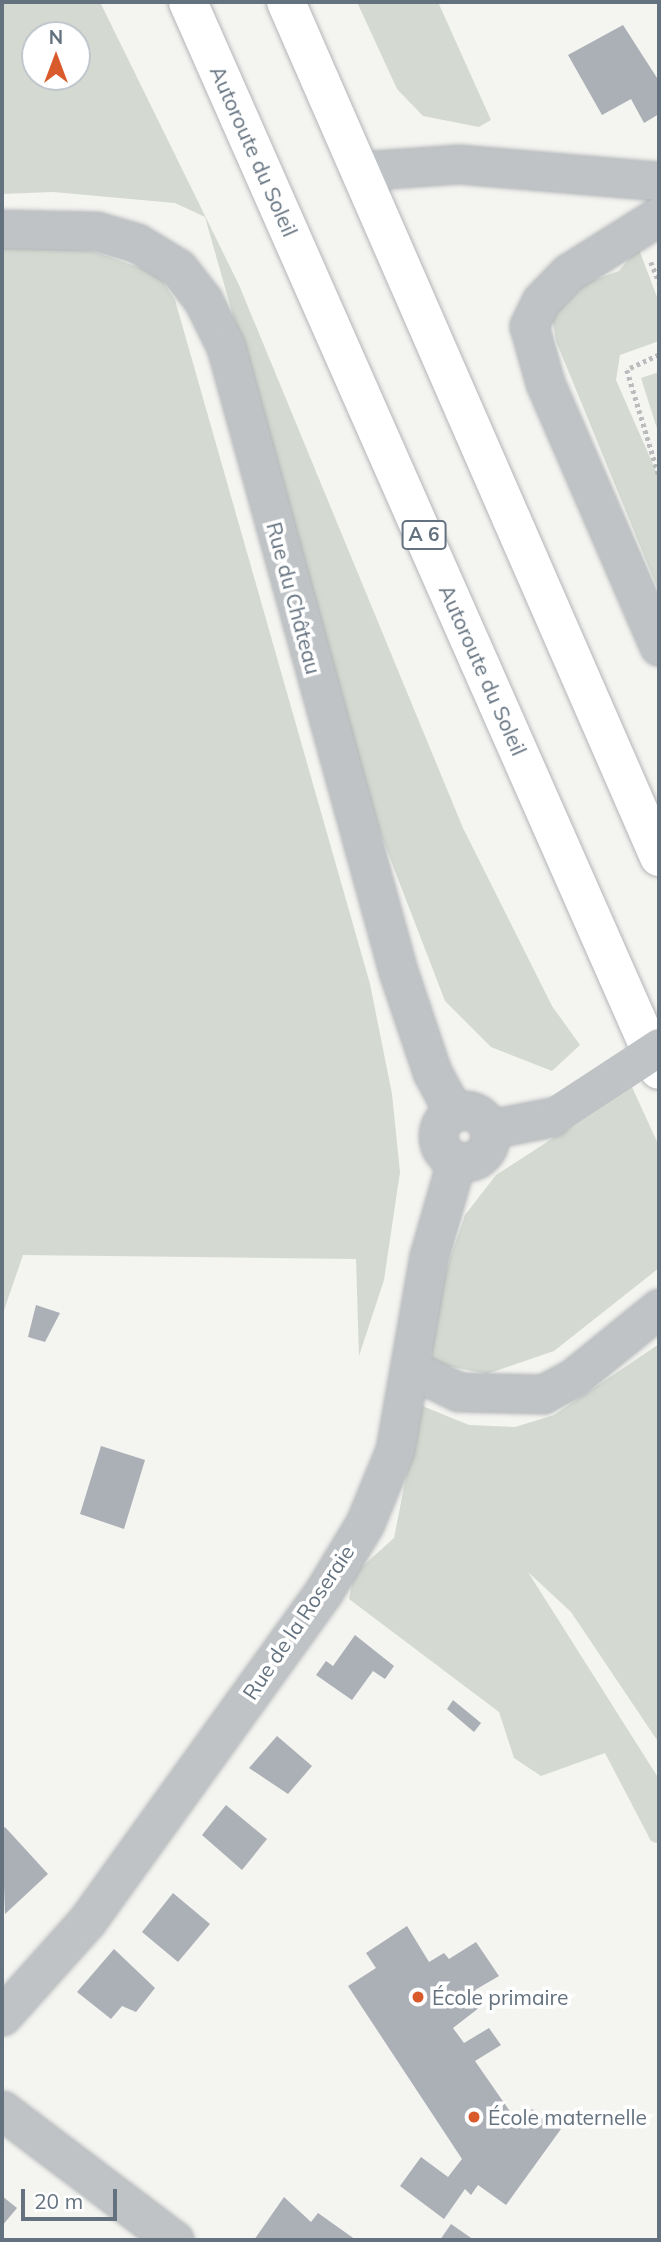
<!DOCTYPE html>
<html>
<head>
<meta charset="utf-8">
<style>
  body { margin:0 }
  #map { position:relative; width:661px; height:2242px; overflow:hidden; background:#f4f4f0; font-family:Mulish,sans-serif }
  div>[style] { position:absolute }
  .green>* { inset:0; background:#d4dad1 }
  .building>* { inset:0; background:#aab0b6 }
  .path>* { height:4.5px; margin-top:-2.25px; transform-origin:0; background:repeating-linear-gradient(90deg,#b9bbbd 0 3.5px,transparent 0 7px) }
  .roads { filter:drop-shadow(0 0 2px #b2b5b8) drop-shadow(0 0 2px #b2b5b8) }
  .minor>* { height:37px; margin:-18.5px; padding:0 18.5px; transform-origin:18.5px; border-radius:18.5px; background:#bfc3c6 }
  .minor>.ring { margin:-18.5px; padding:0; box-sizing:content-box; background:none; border:37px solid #bfc3c6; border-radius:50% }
  .highway>* { height:38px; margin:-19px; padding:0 19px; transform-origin:19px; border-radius:19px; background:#fff }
  .minor-bridge>* { height:37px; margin:-18.5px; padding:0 18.5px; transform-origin:18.5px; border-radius:18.5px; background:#bfc3c6 }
  .dots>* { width:19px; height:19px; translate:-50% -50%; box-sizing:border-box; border:4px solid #fff; border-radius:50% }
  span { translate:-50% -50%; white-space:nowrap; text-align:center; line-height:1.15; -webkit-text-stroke:7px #fff; paint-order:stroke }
  .shield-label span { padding:2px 5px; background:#fff; border:2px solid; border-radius:5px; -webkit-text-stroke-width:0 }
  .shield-label { font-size:19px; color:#64727f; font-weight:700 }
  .street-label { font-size:21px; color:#64727f }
  .poi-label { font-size:21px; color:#64727f }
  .left { translate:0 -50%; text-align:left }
  .frame { position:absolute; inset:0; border:4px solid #64727f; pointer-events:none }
  .north { position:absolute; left:21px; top:21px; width:70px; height:70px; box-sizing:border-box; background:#fff; border:2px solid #c1c7cc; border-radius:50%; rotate:0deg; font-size:19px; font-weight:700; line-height:28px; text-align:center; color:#64727f }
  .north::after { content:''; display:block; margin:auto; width:24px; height:32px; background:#d95a2a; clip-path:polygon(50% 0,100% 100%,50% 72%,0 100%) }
  .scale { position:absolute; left:21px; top:2189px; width:96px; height:32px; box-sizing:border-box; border:4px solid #64727f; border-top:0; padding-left:9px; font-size:21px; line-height:24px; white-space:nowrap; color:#64727f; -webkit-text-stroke:5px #fff; paint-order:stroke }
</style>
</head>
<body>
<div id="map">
  <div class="green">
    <div style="clip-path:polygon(evenodd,2px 2px,100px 2px,239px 285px,463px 828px,552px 1006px,580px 1045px,552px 1071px,491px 1047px,445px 1001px,378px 827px,205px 217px,175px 203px,53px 192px,2px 194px,2px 2px,35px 35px,77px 35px,77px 77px,35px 77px,35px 35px)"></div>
    <div style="clip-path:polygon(357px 2px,438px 2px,491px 120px,479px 127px,423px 116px,397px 89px)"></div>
    <div style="clip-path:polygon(19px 245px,92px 251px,158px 274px,175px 300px,370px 984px,392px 1094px,400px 1172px,384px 1280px,359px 1356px,356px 1259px,23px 1255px,2px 1316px,2px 246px)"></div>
    <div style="clip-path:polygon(638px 247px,659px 302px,659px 341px,620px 355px,616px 380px,659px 478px,659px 592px,556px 341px,552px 317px,582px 284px,619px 271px)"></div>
    <div style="clip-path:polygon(659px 372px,659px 435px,641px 378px)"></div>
    <div style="clip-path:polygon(632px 1087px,659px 1146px,659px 1268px,554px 1351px,487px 1374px,432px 1363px,432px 1311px,465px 1215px,496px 1175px)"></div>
    <div style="clip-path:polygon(659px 1344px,659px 1743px,571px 1612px,528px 1572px,659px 1779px,659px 1844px,651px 1841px,605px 1753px,541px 1776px,514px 1758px,499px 1712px,349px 1599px,354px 1574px,394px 1538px,420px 1405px,469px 1425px,515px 1427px,554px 1415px)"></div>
  </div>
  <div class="building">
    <div style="clip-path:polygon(623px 25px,659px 81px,659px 114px,644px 123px,631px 99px,602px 115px,568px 55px)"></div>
    <div style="clip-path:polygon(36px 1305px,60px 1313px,45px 1342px,28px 1337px)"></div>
    <div style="clip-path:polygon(101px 1446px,145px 1460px,124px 1529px,80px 1514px)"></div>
    <div style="clip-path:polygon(355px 1635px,394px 1666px,385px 1679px,373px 1671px,352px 1700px,316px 1675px,326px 1661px,333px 1666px)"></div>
    <div style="clip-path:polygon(453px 1700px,481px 1723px,474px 1732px,447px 1709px)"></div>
    <div style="clip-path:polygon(277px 1736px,312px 1766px,288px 1794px,249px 1768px)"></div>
    <div style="clip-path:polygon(226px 1805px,267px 1839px,242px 1870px,202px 1835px)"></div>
    <div style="clip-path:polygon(5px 1827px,48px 1874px,5px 1914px,2px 1830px)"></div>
    <div style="clip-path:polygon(173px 1893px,210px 1924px,178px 1962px,142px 1932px)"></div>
    <div style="clip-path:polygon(407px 1926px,429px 1962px,444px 1953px,449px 1959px,476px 1942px,499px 1976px,475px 1990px,484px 2004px,453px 2028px,464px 2043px,489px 2028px,501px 2045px,475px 2061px,520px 2126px,532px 2109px,561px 2129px,506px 2205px,478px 2185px,471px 2195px,465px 2189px,444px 2219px,400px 2186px,421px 2157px,448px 2177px,462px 2159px,348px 1986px,376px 1968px,366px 1953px)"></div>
    <div style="clip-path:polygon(114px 1949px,155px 1988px,136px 2012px,122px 2006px,111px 2019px,77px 1992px)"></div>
    <div style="clip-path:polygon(2px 2196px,17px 2208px,2px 2226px)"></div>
    <div style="clip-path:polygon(284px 2197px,311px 2222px,318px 2213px,356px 2240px,254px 2240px)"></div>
    <div style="clip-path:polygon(451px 2224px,474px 2240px,440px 2240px)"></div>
  </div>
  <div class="path">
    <div style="left:651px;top:262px;width:22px;rotate:68deg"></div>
    <div style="left:659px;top:355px;width:35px;rotate:155deg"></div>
    <div style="left:627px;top:370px;width:111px;rotate:73.2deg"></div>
  </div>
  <div class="roads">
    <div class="minor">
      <div style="left:359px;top:171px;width:100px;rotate:-4deg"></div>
      <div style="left:459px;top:164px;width:201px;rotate:4.9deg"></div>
      <div style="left:659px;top:216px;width:107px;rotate:147.9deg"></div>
      <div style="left:568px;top:273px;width:39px;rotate:134deg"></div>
      <div style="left:541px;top:301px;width:28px;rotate:116deg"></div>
      <div style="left:529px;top:326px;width:59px;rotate:74.3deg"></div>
      <div style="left:545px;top:383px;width:287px;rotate:66.6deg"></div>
      <div style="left:2px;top:229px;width:94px;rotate:1.2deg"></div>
      <div style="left:96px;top:231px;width:43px;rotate:16.3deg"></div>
      <div style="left:137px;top:243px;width:48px;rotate:31.4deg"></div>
      <div style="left:178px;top:268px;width:41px;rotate:52deg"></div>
      <div style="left:203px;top:300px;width:52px;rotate:63.9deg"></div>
      <div style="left:226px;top:347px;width:647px;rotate:74.59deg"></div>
      <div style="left:398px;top:971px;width:107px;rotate:71.4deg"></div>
      <div style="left:432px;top:1072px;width:44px;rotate:61.7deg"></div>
      <div class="ring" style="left:438px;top:1110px;width:15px;height:15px"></div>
      <div style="left:490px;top:1129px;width:63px;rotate:-11deg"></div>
      <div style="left:413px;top:1370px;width:51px;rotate:25.6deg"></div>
      <div style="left:459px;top:1392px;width:84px;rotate:1.4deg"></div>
      <div style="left:543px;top:1394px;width:34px;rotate:-28deg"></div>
      <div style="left:573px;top:1378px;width:111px;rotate:-39.1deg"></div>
      <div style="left:2px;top:2016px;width:127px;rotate:-48.2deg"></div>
      <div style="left:87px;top:1921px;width:406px;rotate:-54.3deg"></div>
      <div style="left:324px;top:1591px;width:79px;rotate:-58.9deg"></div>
      <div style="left:365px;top:1523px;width:79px;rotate:-67.7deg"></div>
      <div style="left:395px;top:1450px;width:197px;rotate:-80.1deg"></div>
      <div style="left:429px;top:1256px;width:98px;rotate:-74deg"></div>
      <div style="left:2px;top:2110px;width:216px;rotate:37.1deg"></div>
    </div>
    <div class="highway">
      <div style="left:188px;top:2px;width:1167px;rotate:66.2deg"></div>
      <div style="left:286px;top:2px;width:933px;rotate:66.43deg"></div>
    </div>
  </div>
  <div class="minor-bridge">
    <div style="left:552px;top:1117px;width:128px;rotate:-33.2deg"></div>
  </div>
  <div class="dots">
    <div style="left:418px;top:1997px;background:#d95a2a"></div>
    <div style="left:474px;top:2117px;background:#d95a2a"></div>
  </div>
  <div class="shield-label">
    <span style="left:424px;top:535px">A 6</span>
  </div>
  <div class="street-label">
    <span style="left:254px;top:151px;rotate:66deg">Autoroute du Soleil</span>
    <span style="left:294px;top:598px;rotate:75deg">Rue du Château</span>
    <span style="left:483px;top:670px;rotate:66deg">Autoroute du Soleil</span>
    <span style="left:298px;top:1622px;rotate:-56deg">Rue de la Roseraie</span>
  </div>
  <div class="poi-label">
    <span class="left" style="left:432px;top:1997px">École primaire</span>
    <span class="left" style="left:488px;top:2117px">École maternelle</span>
  </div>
  <div class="frame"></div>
  <div class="north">N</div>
  <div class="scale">20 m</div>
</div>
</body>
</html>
